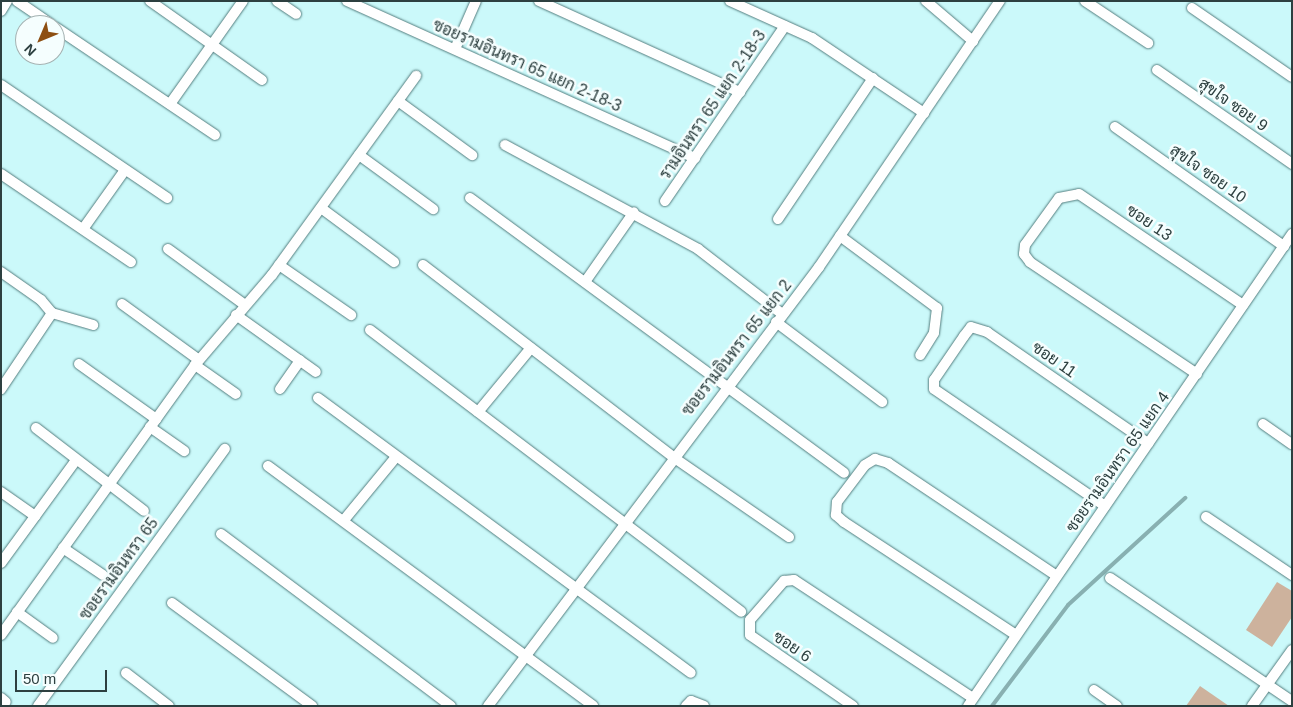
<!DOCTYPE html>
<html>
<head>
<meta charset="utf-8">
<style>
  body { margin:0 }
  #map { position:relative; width:1293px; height:707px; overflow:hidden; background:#cbf9fa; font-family:Helvetica,Sarabun,sans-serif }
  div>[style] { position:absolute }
  .stream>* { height:4px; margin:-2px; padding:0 2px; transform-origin:2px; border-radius:2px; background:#88b0b1 }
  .building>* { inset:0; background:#cdb29d }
  .roads { filter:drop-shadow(0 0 1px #537d7e) drop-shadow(0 0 1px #537d7e) }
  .street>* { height:10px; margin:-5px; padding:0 5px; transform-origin:5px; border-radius:5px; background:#fff }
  span { translate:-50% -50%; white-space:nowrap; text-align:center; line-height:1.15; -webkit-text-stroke:5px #f5fefe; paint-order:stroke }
  .street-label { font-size:16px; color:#2d4040 }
  .frame { position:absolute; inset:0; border:2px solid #2d4040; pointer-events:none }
  .north { position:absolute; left:15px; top:15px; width:50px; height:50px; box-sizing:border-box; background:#f5fefe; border:1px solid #a5b2b2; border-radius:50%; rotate:225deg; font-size:14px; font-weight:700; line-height:20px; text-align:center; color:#2d4040 }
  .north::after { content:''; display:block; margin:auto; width:18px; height:22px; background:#8d4f12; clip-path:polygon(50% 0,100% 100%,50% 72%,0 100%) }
  .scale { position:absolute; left:15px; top:670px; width:92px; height:22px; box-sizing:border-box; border:2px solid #2d4040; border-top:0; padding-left:6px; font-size:15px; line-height:18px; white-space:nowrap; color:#2d4040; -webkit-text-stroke:4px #f5fefe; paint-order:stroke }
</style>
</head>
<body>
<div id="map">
  <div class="stream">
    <div style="left:992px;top:706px;width:126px;rotate:-53deg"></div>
    <div style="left:1068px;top:605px;width:159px;rotate:-42.4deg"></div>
  </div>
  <div class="building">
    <div style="clip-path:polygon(1277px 582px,1292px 591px,1292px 617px,1272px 647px,1246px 630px)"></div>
    <div style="clip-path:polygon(1200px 686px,1229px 706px,1186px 706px)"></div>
  </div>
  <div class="roads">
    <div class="street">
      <div style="left:17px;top:1px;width:42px;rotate:34.4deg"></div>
      <div style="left:150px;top:1px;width:137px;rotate:35.2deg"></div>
      <div style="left:277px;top:1px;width:23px;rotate:34deg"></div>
      <div style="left:347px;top:1px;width:382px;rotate:24.3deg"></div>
      <div style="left:539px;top:1px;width:221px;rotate:24.4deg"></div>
      <div style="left:730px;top:1px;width:90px;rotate:24.3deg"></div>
      <div style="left:812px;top:38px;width:135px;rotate:33.8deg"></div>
      <div style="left:926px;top:1px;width:62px;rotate:40.4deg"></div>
      <div style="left:1085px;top:1px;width:76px;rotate:33.7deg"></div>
      <div style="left:1192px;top:8px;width:121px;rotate:34.6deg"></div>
      <div style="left:1px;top:11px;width:12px;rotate:-59deg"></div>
      <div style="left:55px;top:27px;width:193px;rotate:34deg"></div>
      <div style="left:455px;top:49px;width:52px;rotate:-66.4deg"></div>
      <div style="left:1157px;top:70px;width:165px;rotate:34.8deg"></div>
      <div style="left:1px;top:85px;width:201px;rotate:34.2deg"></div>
      <div style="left:398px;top:101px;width:92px;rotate:36.1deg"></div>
      <div style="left:170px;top:104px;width:126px;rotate:-54.7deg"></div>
      <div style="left:1115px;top:127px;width:207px;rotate:35.2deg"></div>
      <div style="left:505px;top:145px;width:219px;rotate:28.3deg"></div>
      <div style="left:698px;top:249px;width:106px;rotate:37.7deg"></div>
      <div style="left:359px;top:155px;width:92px;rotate:36.1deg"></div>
      <div style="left:1px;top:174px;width:157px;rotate:34.1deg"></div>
      <div style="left:470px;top:198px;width:464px;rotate:36.3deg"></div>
      <div style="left:665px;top:201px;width:212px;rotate:-55.6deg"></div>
      <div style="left:321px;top:208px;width:91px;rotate:36.5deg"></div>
      <div style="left:778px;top:219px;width:170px;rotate:-56deg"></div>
      <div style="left:83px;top:229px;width:72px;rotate:-54.6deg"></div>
      <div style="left:840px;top:236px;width:121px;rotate:36.6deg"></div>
      <div style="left:937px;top:308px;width:25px;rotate:97deg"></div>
      <div style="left:934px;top:333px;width:26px;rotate:122deg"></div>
      <div style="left:168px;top:249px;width:95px;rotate:36deg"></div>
      <div style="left:279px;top:265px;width:88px;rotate:34.8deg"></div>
      <div style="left:423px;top:265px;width:315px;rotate:37.5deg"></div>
      <div style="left:673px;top:457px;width:141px;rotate:34.6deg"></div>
      <div style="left:1px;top:272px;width:49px;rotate:35deg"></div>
      <div style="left:41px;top:300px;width:17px;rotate:50deg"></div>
      <div style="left:52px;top:313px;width:92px;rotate:123.9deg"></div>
      <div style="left:585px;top:282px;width:85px;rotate:-55deg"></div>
      <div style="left:122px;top:304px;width:95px;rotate:36deg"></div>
      <div style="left:52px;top:313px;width:43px;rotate:16.3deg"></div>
      <div style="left:236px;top:315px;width:98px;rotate:35.5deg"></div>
      <div style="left:776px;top:322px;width:133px;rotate:37deg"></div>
      <div style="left:370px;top:330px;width:466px;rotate:37.2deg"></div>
      <div style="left:79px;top:364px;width:95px;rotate:35.5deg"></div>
      <div style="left:195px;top:365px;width:50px;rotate:35.3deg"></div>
      <div style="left:1197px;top:374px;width:201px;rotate:-146.2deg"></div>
      <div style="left:1030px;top:262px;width:10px;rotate:-127deg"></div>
      <div style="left:1024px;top:254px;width:9px;rotate:-84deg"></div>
      <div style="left:1025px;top:245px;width:58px;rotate:-54.1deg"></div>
      <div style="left:1059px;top:198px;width:20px;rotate:-11deg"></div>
      <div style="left:1079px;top:194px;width:198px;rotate:34.1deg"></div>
      <div style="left:280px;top:389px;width:35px;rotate:-55deg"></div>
      <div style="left:318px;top:398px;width:463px;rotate:36.4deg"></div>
      <div style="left:478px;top:412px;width:83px;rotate:-50.4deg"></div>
      <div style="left:1263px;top:424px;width:35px;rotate:35deg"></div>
      <div style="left:150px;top:427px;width:42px;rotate:35.2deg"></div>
      <div style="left:36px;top:428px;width:136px;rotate:37.5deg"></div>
      <div style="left:268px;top:466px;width:404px;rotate:36.4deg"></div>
      <div style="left:1px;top:492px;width:42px;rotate:35.2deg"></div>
      <div style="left:1105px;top:506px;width:207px;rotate:-145.6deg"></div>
      <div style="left:934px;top:389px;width:9px;rotate:-90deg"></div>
      <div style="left:934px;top:380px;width:53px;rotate:-55.7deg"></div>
      <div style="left:964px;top:336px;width:11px;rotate:-52deg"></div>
      <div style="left:971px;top:327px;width:17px;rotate:17deg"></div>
      <div style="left:987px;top:332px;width:196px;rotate:34.6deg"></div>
      <div style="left:1206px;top:517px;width:104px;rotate:34deg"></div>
      <div style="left:344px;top:520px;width:82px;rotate:-50.5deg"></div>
      <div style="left:221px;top:534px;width:287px;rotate:36.8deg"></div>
      <div style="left:63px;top:548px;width:48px;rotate:34deg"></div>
      <div style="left:1px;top:563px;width:127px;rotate:-53.9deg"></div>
      <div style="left:1110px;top:578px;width:220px;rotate:34.1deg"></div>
      <div style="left:172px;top:603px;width:174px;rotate:36.3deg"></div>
      <div style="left:17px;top:612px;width:44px;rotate:35.8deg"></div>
      <div style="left:1px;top:635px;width:332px;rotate:-54.3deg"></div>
      <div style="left:195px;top:365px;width:118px;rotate:-49.5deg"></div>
      <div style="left:272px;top:275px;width:246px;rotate:-54.1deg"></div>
      <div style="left:1016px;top:635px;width:206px;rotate:-146.7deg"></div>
      <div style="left:844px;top:522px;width:11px;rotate:-139deg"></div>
      <div style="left:836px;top:515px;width:13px;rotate:-86deg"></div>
      <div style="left:837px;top:502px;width:46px;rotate:-52.9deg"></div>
      <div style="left:865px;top:465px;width:12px;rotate:-31deg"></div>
      <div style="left:875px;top:459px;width:14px;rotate:17deg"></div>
      <div style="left:888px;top:463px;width:203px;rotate:33.8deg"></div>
      <div style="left:126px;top:673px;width:54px;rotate:37.5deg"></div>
      <div style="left:1094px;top:690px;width:28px;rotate:35deg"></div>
      <div style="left:1px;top:698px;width:6px;rotate:39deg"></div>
      <div style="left:38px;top:706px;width:318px;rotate:-54deg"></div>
      <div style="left:488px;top:706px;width:550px;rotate:-52.98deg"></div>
      <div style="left:819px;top:267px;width:322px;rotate:-55.8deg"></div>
      <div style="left:686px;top:706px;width:7px;rotate:-45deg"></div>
      <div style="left:691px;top:701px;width:14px;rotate:21deg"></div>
      <div style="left:853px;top:706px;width:125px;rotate:-145.4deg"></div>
      <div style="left:750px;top:635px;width:15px;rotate:-90deg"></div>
      <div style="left:750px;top:620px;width:52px;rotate:-48.9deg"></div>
      <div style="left:784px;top:581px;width:10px;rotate:-6deg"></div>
      <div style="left:794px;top:580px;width:214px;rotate:33.4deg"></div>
      <div style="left:968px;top:706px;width:573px;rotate:-55.53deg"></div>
      <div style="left:1252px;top:706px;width:69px;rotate:-54.5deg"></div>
    </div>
  </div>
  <div class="street-label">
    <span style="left:527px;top:66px;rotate:24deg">ซอยรามอินทรา 65 แยก 2-18-3</span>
    <span style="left:713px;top:105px;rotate:-56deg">รามอินทรา 65 แยก 2-18-3</span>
    <span style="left:1233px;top:105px;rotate:35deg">สุขใจ ซอย 9</span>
    <span style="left:1208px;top:174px;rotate:35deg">สุขใจ ซอย 10</span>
    <span style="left:1149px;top:223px;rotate:34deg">ซอย 13</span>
    <span style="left:737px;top:348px;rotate:-52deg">ซอยรามอินทรา 65 แยก 2</span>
    <span style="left:1054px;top:360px;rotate:35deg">ซอย 11</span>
    <span style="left:1118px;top:462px;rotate:-55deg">ซอยรามอินทรา 65 แยก 4</span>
    <span style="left:119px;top:569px;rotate:-54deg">ซอยรามอินทรา 65</span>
    <span style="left:792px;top:647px;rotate:34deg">ซอย 6</span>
  </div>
  <div class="frame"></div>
  <div class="north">N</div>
  <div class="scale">50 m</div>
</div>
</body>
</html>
